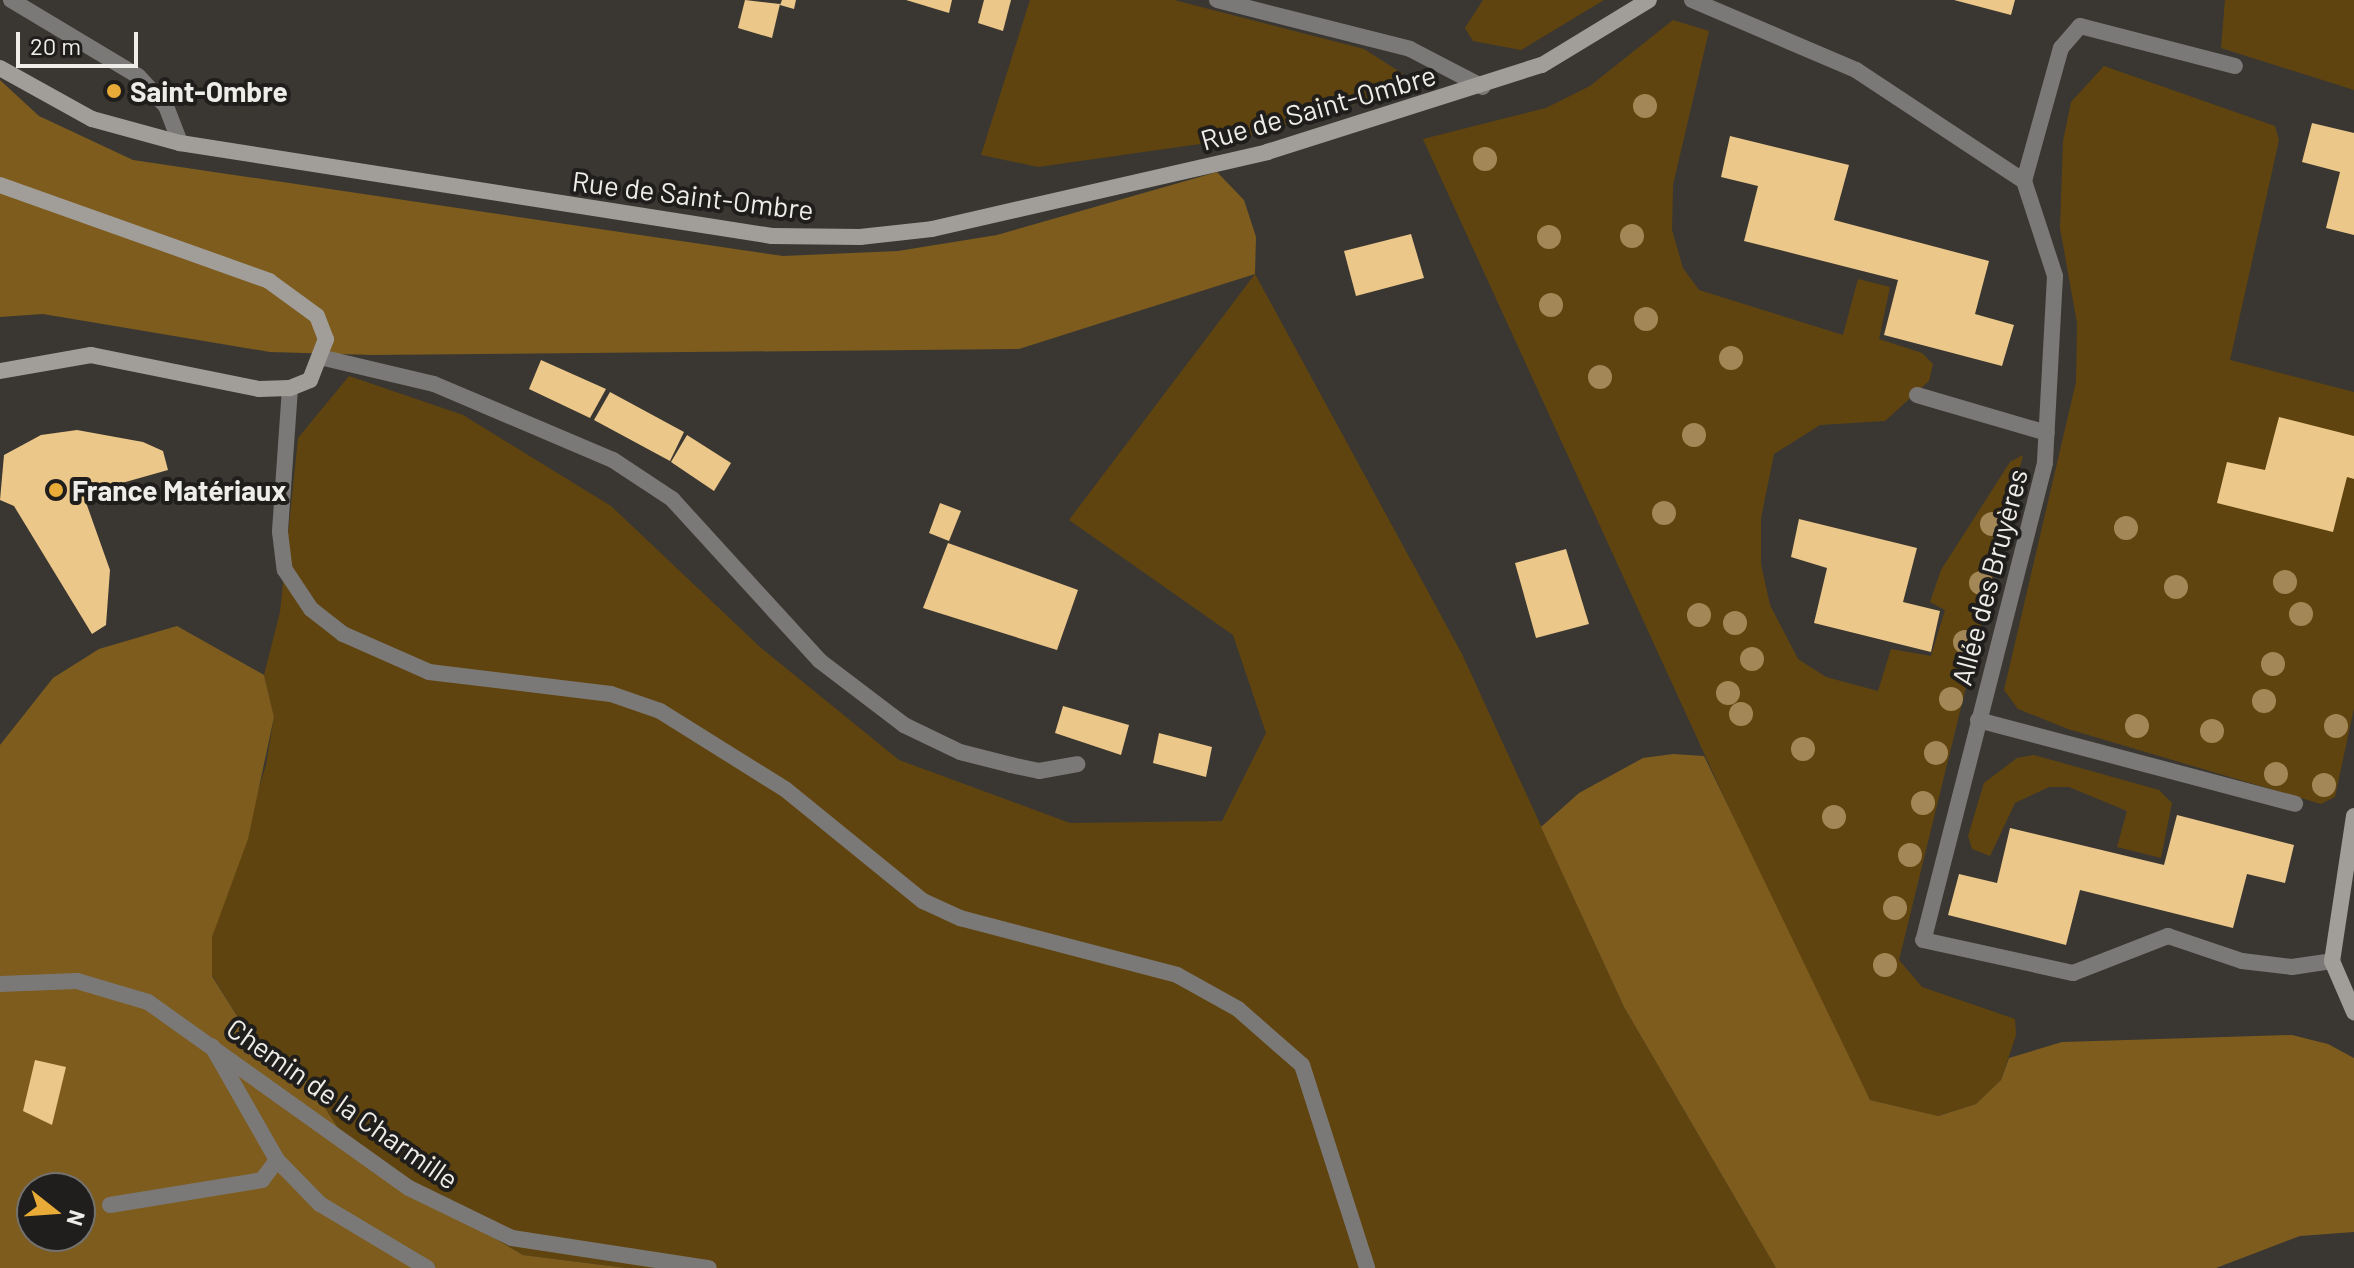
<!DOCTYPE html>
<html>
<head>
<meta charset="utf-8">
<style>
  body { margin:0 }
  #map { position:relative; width:2354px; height:1268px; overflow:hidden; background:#3a3732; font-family:Barlow,sans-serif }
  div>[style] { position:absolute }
  .green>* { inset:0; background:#60440f }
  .forest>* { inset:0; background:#7d5c1e }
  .building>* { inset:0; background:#ecc78a }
  .lane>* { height:16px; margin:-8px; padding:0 8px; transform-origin:8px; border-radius:8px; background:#7b7977 }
  .street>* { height:16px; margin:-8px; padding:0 8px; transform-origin:8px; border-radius:8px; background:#7b7977 }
  .secondary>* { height:16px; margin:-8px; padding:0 8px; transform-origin:8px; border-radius:8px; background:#a19e9a }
  .trees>* { width:24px; height:24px; margin:-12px; border-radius:50%; background:#a48756 }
  .dots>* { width:22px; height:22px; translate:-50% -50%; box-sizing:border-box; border:4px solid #201e1c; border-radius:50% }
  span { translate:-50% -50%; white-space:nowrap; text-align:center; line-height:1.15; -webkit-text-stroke:8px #201e1c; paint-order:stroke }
  .poi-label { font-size:28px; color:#efede9; font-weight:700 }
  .left { translate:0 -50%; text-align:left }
  .street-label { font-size:28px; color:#efede9 }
  .north { position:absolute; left:16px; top:1172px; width:80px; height:80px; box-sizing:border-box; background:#201e1c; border:2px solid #73716e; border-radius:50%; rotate:107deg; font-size:22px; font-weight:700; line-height:32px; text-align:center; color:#efede9 }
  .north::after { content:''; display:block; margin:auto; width:28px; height:36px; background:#e8ab37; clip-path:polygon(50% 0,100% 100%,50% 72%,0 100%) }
  .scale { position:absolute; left:16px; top:32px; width:122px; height:36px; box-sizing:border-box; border:4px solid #efede9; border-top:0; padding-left:10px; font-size:24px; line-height:28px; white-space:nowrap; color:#efede9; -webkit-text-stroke:6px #201e1c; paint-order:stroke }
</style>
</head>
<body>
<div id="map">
  <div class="green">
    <div style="clip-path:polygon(1030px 0,1174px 0,1364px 49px,1403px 74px,1372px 99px,1242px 138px,1038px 167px,981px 155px)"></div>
    <div style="clip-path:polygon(1483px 0,1604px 0,1521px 50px,1473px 41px,1465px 28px)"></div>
    <div style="clip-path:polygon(2225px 0,2354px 0,2354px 90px,2221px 48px)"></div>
    <div style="clip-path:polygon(1673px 20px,1709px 31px,1673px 185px,1672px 230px,1683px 268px,1699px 290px,1843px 335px,1858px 279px,1890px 287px,1879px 339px,1922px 353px,1933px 364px,1929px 381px,1885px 421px,1820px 425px,1774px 454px,1761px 518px,1761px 564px,1770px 605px,1798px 659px,1826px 677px,1878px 691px,1891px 649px,1931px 656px,1945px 610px,1930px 602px,1941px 570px,2010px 462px,2023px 455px,1899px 960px,1922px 987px,2015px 1019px,2016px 1035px,2001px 1080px,1976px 1104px,1937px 1116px,1870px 1100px,1800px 963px,1423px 139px,1546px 108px,1590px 86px)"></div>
    <div style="clip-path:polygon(2104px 66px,2275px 126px,2279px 140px,2230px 360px,2354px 392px,2354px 708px,2335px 797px,2321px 804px,2068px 729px,2018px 709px,2004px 690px,2076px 382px,2077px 323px,2060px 228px,2063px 141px,2071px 102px)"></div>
    <div style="clip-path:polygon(1255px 274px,1462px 654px,1624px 1007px,1776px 1268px,626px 1268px,523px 1255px,357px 1157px,308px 1082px,244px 1027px,212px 975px,212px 937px,266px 765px,274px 717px,264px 675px,280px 612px,298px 438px,349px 376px,463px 415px,611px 506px,760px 647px,899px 760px,1070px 823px,1222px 821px,1266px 733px,1233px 635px,1069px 520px)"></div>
    <div style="clip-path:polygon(2034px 755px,2159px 790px,2172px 803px,2161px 858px,2117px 847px,2127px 811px,2069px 787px,2049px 787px,2015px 803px,1990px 856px,1972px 849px,1968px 836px,1984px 783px,2017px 758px)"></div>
  </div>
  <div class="forest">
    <div style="clip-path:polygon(0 80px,39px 116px,133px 160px,783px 256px,898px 251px,997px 235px,1217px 172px,1244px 200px,1256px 237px,1255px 274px,1019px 349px,373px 355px,270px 352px,43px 314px,0 317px)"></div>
    <div style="clip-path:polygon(evenodd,177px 626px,264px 675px,274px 717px,248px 839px,212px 937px,212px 976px,244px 1027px,308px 1082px,357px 1157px,523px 1255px,626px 1268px,0 1268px,0 745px,53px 678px,99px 649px,177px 626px,32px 1188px,80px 1188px,80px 1236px,32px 1236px,32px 1188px)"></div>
    <div style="clip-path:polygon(1673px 754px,1704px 756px,1870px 1100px,1938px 1116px,1976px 1104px,2001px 1080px,2009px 1058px,2062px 1042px,2292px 1035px,2328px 1044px,2354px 1058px,2354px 1232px,2300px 1236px,2216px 1268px,1776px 1268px,1624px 1007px,1541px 827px,1579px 793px,1643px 758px)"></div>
  </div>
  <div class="building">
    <div style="clip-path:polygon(745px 0,780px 4px,772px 38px,738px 28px)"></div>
    <div style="clip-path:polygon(782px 0,796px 0,794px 9px,780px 5px)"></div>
    <div style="clip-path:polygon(906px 0,952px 0,949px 13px)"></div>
    <div style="clip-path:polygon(984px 0,1011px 0,1003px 31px,978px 23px)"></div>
    <div style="clip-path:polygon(1954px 0,2015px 0,2011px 15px)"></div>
    <div style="clip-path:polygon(2312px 123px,2354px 133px,2354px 235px,2326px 228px,2340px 172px,2302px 162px)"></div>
    <div style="clip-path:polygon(1730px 136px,1849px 165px,1834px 220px,1989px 261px,1975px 314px,2014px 325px,2002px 366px,1884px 335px,1898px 280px,1744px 241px,1758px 186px,1721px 177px)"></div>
    <div style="clip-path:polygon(1411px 234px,1424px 278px,1356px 296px,1344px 251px)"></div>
    <div style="clip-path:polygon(541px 360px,606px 389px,590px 418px,529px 389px)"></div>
    <div style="clip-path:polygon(610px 392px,684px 432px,670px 461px,594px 420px)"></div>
    <div style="clip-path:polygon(2279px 417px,2354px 436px,2354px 479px,2347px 477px,2333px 532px,2217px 503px,2227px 462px,2265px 470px)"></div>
    <div style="clip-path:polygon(77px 430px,143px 442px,163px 451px,168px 470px,83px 494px,110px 570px,106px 625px,92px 634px,14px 506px,0 500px,4px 455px,41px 435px)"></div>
    <div style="clip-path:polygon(687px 435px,731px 463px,714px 491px,671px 462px)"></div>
    <div style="clip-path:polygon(940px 503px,961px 511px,949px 541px,929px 533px)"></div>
    <div style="clip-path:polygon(1799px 519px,1917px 548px,1903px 602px,1940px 611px,1931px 652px,1814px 623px,1827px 568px,1791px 557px)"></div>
    <div style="clip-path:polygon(948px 543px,1078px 590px,1057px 650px,923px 608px)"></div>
    <div style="clip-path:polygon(1566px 549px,1589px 624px,1536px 638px,1515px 563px)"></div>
    <div style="clip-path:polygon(1063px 706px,1129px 725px,1121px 755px,1055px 733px)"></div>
    <div style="clip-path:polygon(1159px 733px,1212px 747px,1206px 777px,1153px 763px)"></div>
    <div style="clip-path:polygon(2177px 815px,2294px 845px,2285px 883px,2247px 874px,2233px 928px,2080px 890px,2066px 945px,1948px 915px,1959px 874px,1997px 883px,2010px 828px,2164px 865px)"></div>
    <div style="clip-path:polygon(35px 1060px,66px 1067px,52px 1125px,23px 1111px)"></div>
  </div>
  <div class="lane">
    <div style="left:1692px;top:0;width:178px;rotate:23.1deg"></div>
    <div style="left:1856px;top:70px;width:201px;rotate:33.5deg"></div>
    <div style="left:2024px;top:181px;width:100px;rotate:71.9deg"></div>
    <div style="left:2055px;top:276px;width:187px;rotate:93.1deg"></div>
    <div style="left:2045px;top:463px;width:492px;rotate:104.3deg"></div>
    <div style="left:1923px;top:940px;width:154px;rotate:12.4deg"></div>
    <div style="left:2073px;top:973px;width:102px;rotate:-21.3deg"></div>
    <div style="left:2168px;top:936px;width:78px;rotate:18.7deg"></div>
    <div style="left:2242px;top:961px;width:50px;rotate:6.8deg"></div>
    <div style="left:2292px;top:967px;width:40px;rotate:-8.5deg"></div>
    <div style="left:2024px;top:181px;width:138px;rotate:-74.5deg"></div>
    <div style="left:2061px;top:48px;width:29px;rotate:-49deg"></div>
    <div style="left:2080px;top:26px;width:160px;rotate:14.5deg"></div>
    <div style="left:324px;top:358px;width:113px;rotate:13.3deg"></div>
    <div style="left:434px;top:384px;width:194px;rotate:23deg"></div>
    <div style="left:613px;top:460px;width:71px;rotate:33.5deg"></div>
    <div style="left:672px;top:499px;width:219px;rotate:47.6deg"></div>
    <div style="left:820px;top:661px;width:106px;rotate:37.3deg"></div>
    <div style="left:904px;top:725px;width:62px;rotate:25.7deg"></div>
    <div style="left:960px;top:752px;width:53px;rotate:14.3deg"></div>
    <div style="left:1011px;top:765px;width:29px;rotate:12deg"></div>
    <div style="left:1039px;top:771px;width:39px;rotate:-10deg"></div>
    <div style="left:290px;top:388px;width:144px;rotate:94deg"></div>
    <div style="left:280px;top:532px;width:38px;rotate:83deg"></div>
    <div style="left:285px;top:570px;width:47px;rotate:56.3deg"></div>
    <div style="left:311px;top:609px;width:41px;rotate:38deg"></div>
    <div style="left:343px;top:634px;width:94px;rotate:23.8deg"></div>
    <div style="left:429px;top:672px;width:183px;rotate:6.9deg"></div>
    <div style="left:611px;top:694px;width:52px;rotate:19.1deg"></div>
    <div style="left:660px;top:711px;width:147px;rotate:32deg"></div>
    <div style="left:785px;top:789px;width:178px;rotate:39.1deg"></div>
    <div style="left:923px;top:901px;width:41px;rotate:24.7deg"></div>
    <div style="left:960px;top:918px;width:224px;rotate:14.7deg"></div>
    <div style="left:1177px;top:975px;width:70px;rotate:29.1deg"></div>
    <div style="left:1238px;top:1009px;width:85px;rotate:41.2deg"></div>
    <div style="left:1302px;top:1065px;width:213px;rotate:72.2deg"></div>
    <div style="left:1917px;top:395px;width:135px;rotate:16.3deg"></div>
    <div style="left:1978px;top:720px;width:328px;rotate:14.8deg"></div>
    <div style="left:320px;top:1204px;width:125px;rotate:30.9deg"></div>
  </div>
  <div class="street">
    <div style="left:11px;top:0;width:148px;rotate:30.9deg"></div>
    <div style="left:138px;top:76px;width:41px;rotate:47deg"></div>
    <div style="left:166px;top:106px;width:40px;rotate:69deg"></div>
    <div style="left:1217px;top:0;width:199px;rotate:14.2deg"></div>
    <div style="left:1410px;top:49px;width:82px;rotate:27.5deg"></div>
    <div style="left:0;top:984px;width:77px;rotate:-2.2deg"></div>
    <div style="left:77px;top:981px;width:74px;rotate:16.5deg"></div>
    <div style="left:148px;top:1002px;width:320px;rotate:35.5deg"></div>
    <div style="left:409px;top:1188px;width:114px;rotate:25.9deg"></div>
    <div style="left:512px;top:1238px;width:199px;rotate:8.7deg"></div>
    <div style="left:277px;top:1160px;width:62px;rotate:45.7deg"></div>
    <div style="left:110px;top:1205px;width:154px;rotate:-9.3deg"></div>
    <div style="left:262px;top:1180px;width:25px;rotate:-53deg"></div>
    <div style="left:277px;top:1160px;width:131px;rotate:-119.7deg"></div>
  </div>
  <div class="secondary">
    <div style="left:0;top:68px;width:105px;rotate:29deg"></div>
    <div style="left:92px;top:119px;width:91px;rotate:15.3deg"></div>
    <div style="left:180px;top:143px;width:599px;rotate:8.93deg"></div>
    <div style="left:772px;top:236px;width:88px;rotate:0.7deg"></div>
    <div style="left:860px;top:237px;width:72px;rotate:-6.3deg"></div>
    <div style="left:932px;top:229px;width:344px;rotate:-12.9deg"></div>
    <div style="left:1267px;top:152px;width:288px;rotate:-17.6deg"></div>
    <div style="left:1542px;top:65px;width:125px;rotate:-31.3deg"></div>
    <div style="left:0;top:185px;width:286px;rotate:19.6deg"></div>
    <div style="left:269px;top:281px;width:59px;rotate:36.1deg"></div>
    <div style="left:317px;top:316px;width:25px;rotate:69deg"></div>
    <div style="left:326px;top:339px;width:44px;rotate:111.3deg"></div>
    <div style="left:310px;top:380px;width:22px;rotate:158deg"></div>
    <div style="left:290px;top:388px;width:31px;rotate:178deg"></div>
    <div style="left:259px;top:389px;width:171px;rotate:-168.6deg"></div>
    <div style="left:91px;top:355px;width:92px;rotate:170deg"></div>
    <div style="left:2354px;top:816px;width:147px;rotate:98.6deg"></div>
    <div style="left:2332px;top:961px;width:56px;rotate:66.7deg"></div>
  </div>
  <div class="trees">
    <div style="left:1645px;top:106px"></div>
    <div style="left:1485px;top:159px"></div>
    <div style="left:1632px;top:236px"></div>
    <div style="left:1549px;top:237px"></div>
    <div style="left:1551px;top:305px"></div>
    <div style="left:1646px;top:319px"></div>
    <div style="left:1731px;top:358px"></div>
    <div style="left:1600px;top:377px"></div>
    <div style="left:1694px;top:435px"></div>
    <div style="left:1664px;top:513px"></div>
    <div style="left:1992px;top:524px"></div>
    <div style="left:2126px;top:528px"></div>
    <div style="left:2285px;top:582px"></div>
    <div style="left:1981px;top:583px"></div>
    <div style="left:2176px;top:587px"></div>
    <div style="left:2301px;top:614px"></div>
    <div style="left:1699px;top:615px"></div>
    <div style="left:1735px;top:623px"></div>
    <div style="left:1965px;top:642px"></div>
    <div style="left:1752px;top:659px"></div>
    <div style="left:2273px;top:664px"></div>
    <div style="left:1728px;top:693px"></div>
    <div style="left:1951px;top:699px"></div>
    <div style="left:2264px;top:701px"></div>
    <div style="left:1741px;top:714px"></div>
    <div style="left:2137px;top:726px"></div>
    <div style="left:2336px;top:726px"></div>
    <div style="left:2212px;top:731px"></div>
    <div style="left:1803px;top:749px"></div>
    <div style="left:1936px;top:753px"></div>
    <div style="left:2276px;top:774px"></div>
    <div style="left:2324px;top:785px"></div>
    <div style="left:1923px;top:803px"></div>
    <div style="left:1834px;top:817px"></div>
    <div style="left:1910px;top:855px"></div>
    <div style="left:1895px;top:908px"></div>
    <div style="left:1885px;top:965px"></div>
  </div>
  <div class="dots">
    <div style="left:114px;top:91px;background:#e8ab37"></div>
    <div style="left:56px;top:490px;background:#e8ab37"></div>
  </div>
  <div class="poi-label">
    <span class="left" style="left:130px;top:91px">Saint-Ombre</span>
    <span class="left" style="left:72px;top:490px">France Matériaux</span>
  </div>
  <div class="street-label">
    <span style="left:1318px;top:107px;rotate:-16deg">Rue de Saint-Ombre</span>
    <span style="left:693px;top:195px;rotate:7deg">Rue de Saint-Ombre</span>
    <span style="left:1989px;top:577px;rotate:-75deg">Allée des Bruyères</span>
    <span style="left:343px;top:1103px;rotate:35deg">Chemin de la Charmille</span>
  </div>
  <div class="north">N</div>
  <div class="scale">20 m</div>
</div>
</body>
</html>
